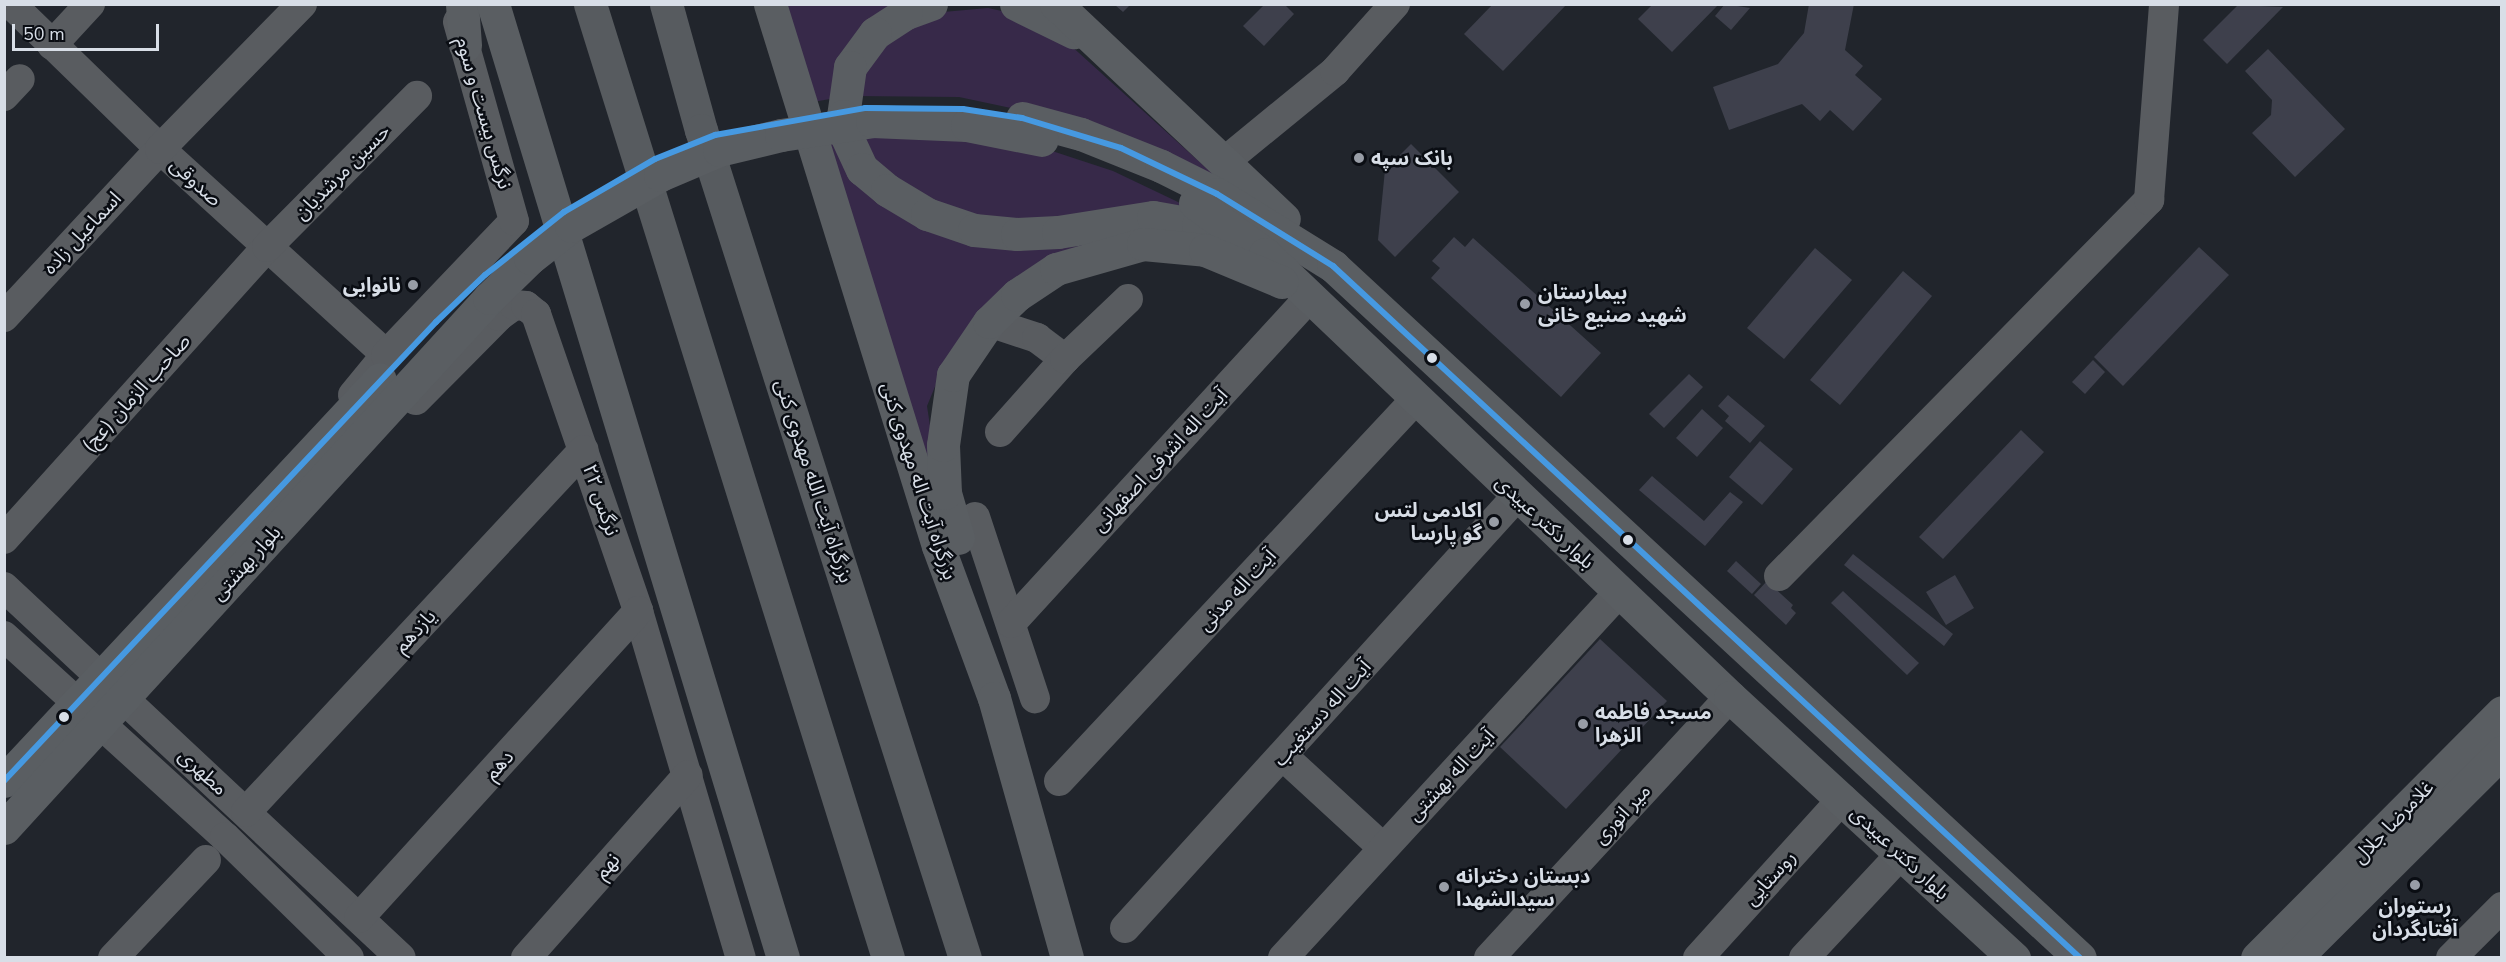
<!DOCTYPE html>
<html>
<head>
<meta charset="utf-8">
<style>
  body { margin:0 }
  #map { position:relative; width:2506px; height:962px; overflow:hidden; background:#21252c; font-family:"Nunito Sans","Noto Sans Arabic",sans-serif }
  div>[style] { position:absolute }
  .green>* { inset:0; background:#372949 }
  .building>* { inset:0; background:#3e404c }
  .minor>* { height:30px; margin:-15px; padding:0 15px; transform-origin:15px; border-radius:15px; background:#595c60 }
  .major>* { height:33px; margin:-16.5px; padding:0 16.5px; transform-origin:16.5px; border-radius:16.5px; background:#5a5e62 }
  .highway>* { height:33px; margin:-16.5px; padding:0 16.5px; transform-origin:16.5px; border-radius:16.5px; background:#575b5f }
  .major-bridge>* { height:33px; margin:-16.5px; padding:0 16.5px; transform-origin:16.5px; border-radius:16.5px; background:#5a5e62 }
  .bus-1>* { height:6px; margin:-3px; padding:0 3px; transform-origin:3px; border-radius:3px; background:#4699e1 }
  .dots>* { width:16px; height:16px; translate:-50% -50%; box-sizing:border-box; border:3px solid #0a0d13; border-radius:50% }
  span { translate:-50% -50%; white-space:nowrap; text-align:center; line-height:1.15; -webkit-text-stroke:5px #0a0d13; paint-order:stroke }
  .street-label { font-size:20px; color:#d8dee7 }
  .poi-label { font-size:20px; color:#d8dee7; font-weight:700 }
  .left { translate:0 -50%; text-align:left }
  .right { translate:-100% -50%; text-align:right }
  .frame { position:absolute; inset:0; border:6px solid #d8dee7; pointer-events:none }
  .scale { position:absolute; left:12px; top:24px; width:147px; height:27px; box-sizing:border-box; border:3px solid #d8dee7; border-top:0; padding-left:8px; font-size:18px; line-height:21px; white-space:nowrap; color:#d8dee7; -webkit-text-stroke:4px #0a0d13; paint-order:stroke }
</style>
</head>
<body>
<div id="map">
  <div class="green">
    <div style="clip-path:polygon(786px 5px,895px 5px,830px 99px,813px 102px)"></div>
    <div style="clip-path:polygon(988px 8px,1011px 13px,1058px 34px,1245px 203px,1077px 122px,959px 97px,854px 96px,858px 78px,883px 43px,943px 12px)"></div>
    <div style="clip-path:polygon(892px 130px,1046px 149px,1113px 171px,1178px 202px,1214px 225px,1032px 225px,941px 208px,880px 171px,859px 133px)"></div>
    <div style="clip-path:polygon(827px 137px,881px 201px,1102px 242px,939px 377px,927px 406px,944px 518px)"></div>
  </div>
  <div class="building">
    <div style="clip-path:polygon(1265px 4px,1284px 4px,1294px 14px,1264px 46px,1243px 26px)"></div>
    <div style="clip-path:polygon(1493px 4px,1567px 4px,1503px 71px,1464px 34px)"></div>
    <div style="clip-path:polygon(1653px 4px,1719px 4px,1672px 52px,1638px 19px)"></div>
    <div style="clip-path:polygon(1725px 4px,1750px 8px,1731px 30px,1715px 16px)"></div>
    <div style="clip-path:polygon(1809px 4px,1854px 4px,1845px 50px,1863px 66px,1855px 75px,1882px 99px,1853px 131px,1830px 110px,1820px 121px,1802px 104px,1729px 130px,1713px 87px,1778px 64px,1804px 33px)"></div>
    <div style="clip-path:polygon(1115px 5px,1130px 5px,1123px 12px)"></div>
    <div style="clip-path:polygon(2238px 5px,2283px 7px,2227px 64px,2203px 40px)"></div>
    <div style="clip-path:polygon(2268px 49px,2345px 129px,2295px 177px,2252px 133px,2271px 115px,2272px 100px,2245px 71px)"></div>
    <div style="clip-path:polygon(1411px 144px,1459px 192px,1395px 257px,1378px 240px,1385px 170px)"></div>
    <div style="clip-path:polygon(1454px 237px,1465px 247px,1473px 238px,1601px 353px,1561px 397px,1431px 278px,1440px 268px,1432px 261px)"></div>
    <div style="clip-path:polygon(2199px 247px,2229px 275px,2123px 386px,2094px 357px)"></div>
    <div style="clip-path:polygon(1815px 248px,1852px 280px,1784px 359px,1747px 328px)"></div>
    <div style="clip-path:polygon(1903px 271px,1932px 296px,1840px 405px,1810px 380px)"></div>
    <div style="clip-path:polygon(2093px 360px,2105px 372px,2085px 394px,2072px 382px)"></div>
    <div style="clip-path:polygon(1689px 374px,1703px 387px,1664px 428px,1649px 414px)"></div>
    <div style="clip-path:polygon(1728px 395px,1765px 426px,1750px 443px,1725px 421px,1729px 416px,1718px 406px)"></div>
    <div style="clip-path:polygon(1702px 409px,1723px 428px,1697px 457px,1676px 438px)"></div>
    <div style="clip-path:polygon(2021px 430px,2044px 452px,1943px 559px,1919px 537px)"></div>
    <div style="clip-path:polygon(1760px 441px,1793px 469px,1762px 505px,1729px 477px)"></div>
    <div style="clip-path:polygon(1652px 476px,1704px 521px,1730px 492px,1743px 502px,1705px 546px,1639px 490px)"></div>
    <div style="clip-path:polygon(1853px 554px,1953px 634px,1944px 646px,1844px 565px)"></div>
    <div style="clip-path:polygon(1736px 561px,1761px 584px,1752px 594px,1727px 571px)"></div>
    <div style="clip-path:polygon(1955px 575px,1974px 608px,1946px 625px,1926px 592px)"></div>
    <div style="clip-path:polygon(1767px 581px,1793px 605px,1791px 608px,1796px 613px,1786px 625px,1754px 595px)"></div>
    <div style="clip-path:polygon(1843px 591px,1919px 663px,1907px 675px,1831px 603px)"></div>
    <div style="clip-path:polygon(1600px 639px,1667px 701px,1566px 809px,1500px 747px)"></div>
  </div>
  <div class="minor">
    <div style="left:11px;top:4px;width:208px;rotate:44.2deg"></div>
    <div style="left:160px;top:149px;width:306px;rotate:42.3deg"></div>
    <div style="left:52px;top:45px;width:56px;rotate:-47.2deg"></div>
    <div style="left:4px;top:96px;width:23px;rotate:-47deg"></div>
    <div style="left:1224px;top:162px;width:144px;rotate:-39.3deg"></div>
    <div style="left:1335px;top:71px;width:90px;rotate:-48.2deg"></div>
    <div style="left:4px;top:317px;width:229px;rotate:-47.1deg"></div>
    <div style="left:160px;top:149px;width:203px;rotate:-45.6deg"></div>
    <div style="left:989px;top:322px;width:51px;rotate:18.4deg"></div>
    <div style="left:1037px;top:338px;width:35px;rotate:37deg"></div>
    <div style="left:353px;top:395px;width:52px;rotate:-50.5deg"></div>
    <div style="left:386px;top:355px;width:185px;rotate:-46.3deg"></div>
    <div style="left:514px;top:221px;width:207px;rotate:-105.7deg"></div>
    <div style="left:416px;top:400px;width:118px;rotate:-45.3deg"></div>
    <div style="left:499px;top:316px;width:19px;rotate:-36deg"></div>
    <div style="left:514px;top:305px;width:12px;rotate:5deg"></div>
    <div style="left:526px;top:306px;width:13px;rotate:39deg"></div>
    <div style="left:536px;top:314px;width:314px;rotate:71deg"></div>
    <div style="left:638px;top:611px;width:362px;rotate:73.5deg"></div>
    <div style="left:1000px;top:432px;width:98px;rotate:-48.3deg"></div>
    <div style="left:1065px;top:359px;width:87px;rotate:-43.6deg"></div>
    <div style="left:975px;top:517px;width:191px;rotate:71.7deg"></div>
    <div style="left:4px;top:539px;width:393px;rotate:-48deg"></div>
    <div style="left:267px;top:247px;width:213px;rotate:-45.2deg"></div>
    <div style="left:1779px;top:576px;width:528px;rotate:-45.46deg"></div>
    <div style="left:2149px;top:200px;width:197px;rotate:-85.6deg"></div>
    <div style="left:4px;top:587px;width:543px;rotate:43.06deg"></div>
    <div style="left:1011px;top:623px;width:441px;rotate:-47.5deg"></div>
    <div style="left:4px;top:636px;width:299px;rotate:42.3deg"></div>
    <div style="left:225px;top:837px;width:173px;rotate:44.3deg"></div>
    <div style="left:1283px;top:756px;width:136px;rotate:42.6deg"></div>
    <div style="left:1059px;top:781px;width:523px;rotate:-46.94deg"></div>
    <div style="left:246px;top:812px;width:495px;rotate:-47deg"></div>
    <div style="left:359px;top:918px;width:415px;rotate:-47.7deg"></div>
    <div style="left:1125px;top:928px;width:583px;rotate:-47.78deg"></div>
    <div style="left:113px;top:958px;width:135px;rotate:-46.5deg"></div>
    <div style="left:526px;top:958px;width:244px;rotate:-48.5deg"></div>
    <div style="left:1283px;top:958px;width:497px;rotate:-47.4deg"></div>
    <div style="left:1489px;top:958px;width:355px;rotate:-47.3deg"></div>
    <div style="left:1698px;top:958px;width:215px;rotate:-47.8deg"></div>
    <div style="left:1804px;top:958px;width:142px;rotate:-47deg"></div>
    <div style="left:2451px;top:958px;width:72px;rotate:-45deg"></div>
  </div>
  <div class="major">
    <div style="left:462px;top:4px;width:41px;rotate:85.8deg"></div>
    <div style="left:493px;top:4px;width:997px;rotate:73.09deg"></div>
    <div style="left:770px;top:4px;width:567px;rotate:72.78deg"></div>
    <div style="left:938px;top:546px;width:162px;rotate:69.8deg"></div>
    <div style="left:994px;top:698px;width:270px;rotate:74.3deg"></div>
    <div style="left:931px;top:4px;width:27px;rotate:160deg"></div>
    <div style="left:906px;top:13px;width:37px;rotate:147deg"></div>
    <div style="left:875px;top:33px;width:42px;rotate:126.3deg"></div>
    <div style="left:850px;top:67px;width:49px;rotate:98.1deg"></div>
    <div style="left:843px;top:116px;width:19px;rotate:81deg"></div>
    <div style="left:846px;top:135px;width:38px;rotate:65deg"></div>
    <div style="left:862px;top:169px;width:33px;rotate:40deg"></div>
    <div style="left:887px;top:190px;width:47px;rotate:31deg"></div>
    <div style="left:927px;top:214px;width:50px;rotate:18.8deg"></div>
    <div style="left:974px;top:230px;width:43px;rotate:5.3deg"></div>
    <div style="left:1017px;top:234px;width:41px;rotate:-2.8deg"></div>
    <div style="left:1058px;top:232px;width:96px;rotate:-9deg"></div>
    <div style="left:1153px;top:217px;width:46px;rotate:10.1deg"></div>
    <div style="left:1198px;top:225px;width:29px;rotate:25deg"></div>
    <div style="left:1016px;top:4px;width:64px;rotate:26.2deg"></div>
    <div style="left:1056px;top:4px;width:313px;rotate:43.3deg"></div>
    <div style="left:1022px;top:118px;width:61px;rotate:15.2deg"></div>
    <div style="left:1081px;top:134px;width:86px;rotate:21.8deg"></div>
    <div style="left:1161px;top:166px;width:63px;rotate:26.6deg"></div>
    <div style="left:1217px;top:194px;width:137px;rotate:31.8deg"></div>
    <div style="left:1333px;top:266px;width:1018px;rotate:42.81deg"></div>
    <div style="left:1195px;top:203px;width:87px;rotate:36.1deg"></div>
    <div style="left:1265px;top:254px;width:642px;rotate:43.61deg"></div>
    <div style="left:1730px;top:697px;width:386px;rotate:42.6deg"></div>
    <div style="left:958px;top:538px;width:47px;rotate:-106.1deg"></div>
    <div style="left:945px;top:493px;width:48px;rotate:-92.4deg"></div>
    <div style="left:943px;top:445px;width:71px;rotate:-81.9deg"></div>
    <div style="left:953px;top:375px;width:64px;rotate:-55.8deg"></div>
    <div style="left:989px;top:322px;width:39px;rotate:-44deg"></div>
    <div style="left:1017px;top:295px;width:47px;rotate:-33.7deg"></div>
    <div style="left:1056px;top:269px;width:91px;rotate:-16deg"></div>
    <div style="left:1143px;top:244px;width:62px;rotate:5.5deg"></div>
    <div style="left:1205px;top:250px;width:83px;rotate:22.6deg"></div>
    <div style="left:4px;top:781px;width:550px;rotate:-46.91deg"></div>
    <div style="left:4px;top:828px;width:718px;rotate:-47.54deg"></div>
    <div style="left:2257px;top:958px;width:347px;rotate:-45.1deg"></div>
    <div style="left:2295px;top:958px;width:292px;rotate:-44.9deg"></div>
  </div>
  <div class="highway">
    <div style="left:590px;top:4px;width:999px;rotate:72.65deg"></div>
    <div style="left:666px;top:4px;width:131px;rotate:74.5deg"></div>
    <div style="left:701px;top:130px;width:869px;rotate:72.32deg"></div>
  </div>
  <div class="major-bridge">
    <div style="left:489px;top:298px;width:57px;rotate:-44.3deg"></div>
    <div style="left:530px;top:258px;width:52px;rotate:-38deg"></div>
    <div style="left:571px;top:226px;width:103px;rotate:-29.8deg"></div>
    <div style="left:660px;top:175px;width:64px;rotate:-23deg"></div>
    <div style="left:719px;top:150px;width:64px;rotate:-13.6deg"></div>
    <div style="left:781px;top:135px;width:92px;rotate:-8.7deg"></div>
    <div style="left:872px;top:121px;width:95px;rotate:2.4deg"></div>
    <div style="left:967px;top:125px;width:76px;rotate:11.3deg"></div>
  </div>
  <div class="bus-1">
    <div style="left:4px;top:781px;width:630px;rotate:-46.74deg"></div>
    <div style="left:436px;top:322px;width:68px;rotate:-43.8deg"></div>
    <div style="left:485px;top:275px;width:101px;rotate:-38.6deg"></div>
    <div style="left:564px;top:212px;width:105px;rotate:-30.2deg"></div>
    <div style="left:655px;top:159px;width:65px;rotate:-21.8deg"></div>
    <div style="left:715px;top:135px;width:152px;rotate:-10.2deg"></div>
    <div style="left:865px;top:108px;width:98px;rotate:0.6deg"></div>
    <div style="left:963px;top:109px;width:60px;rotate:8.7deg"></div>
    <div style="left:1022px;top:118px;width:103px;rotate:16.9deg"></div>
    <div style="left:1121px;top:148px;width:106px;rotate:25.6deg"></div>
    <div style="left:1217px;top:194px;width:137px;rotate:31.8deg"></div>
    <div style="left:1333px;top:266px;width:1018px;rotate:42.81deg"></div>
  </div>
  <div class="dots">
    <div style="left:1359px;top:158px;background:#989da6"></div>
    <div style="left:413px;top:285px;background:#989da6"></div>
    <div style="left:1525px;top:304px;background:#989da6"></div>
    <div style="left:1432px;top:358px;background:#d8dee7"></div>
    <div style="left:1494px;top:522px;background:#989da6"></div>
    <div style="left:1628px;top:540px;background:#d8dee7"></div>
    <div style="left:64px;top:717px;background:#d8dee7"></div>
    <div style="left:1583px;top:724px;background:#989da6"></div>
    <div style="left:2415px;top:885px;background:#989da6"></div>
    <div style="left:1444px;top:887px;background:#989da6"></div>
  </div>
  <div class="street-label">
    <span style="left:484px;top:113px;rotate:74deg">نرگس بیست و سوم</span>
    <span style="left:342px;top:172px;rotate:-45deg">حسین مرشدیان</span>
    <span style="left:196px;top:182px;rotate:42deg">صدوقی</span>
    <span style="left:82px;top:233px;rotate:-47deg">اسماعیل زاده</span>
    <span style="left:136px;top:393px;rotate:-48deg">صاحب الزمان (عج)</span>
    <span style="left:1160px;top:460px;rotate:-47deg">آیت اله اشرفی اصفهانی</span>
    <span style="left:814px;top:481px;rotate:72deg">بزرگراه آیت الله مهدوی کنی</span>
    <span style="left:919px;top:481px;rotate:72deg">بزرگراه آیت اله مهدوی کنی</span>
    <span style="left:601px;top:500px;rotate:71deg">نرگس ۲۲</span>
    <span style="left:1545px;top:522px;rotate:43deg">بلوار دکتر عبیدی</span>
    <span style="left:246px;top:563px;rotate:-48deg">بلوار بهشتی</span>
    <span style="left:1237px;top:590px;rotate:-47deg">آیت اله مدنی</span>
    <span style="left:415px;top:631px;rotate:-47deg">یازدهم</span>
    <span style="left:1322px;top:713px;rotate:-48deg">آیت اله دستغیب</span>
    <span style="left:499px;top:765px;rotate:-48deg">دهم</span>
    <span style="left:203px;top:772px;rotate:43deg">مطهری</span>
    <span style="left:1451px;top:775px;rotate:-47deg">آیت اله بهشتی</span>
    <span style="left:1622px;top:814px;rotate:-47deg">میر انوری</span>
    <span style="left:2393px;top:822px;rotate:-46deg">غلامرضا جلال</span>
    <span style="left:1900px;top:853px;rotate:43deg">بلوار دکتر عبیدی</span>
    <span style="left:607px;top:866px;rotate:-49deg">نهم</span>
    <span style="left:1770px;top:878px;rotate:-48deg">روستایی</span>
  </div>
  <div class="poi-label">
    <span class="left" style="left:1371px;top:158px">بانک سپه</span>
    <span class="right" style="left:401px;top:285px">نانوایی</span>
    <span class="left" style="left:1538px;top:304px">بیمارستان<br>شهید صنیع خانی</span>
    <span class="right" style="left:1482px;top:522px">اکادمی لتس<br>گو پارسا</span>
    <span class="left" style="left:1595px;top:724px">مسجد فاطمه<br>الزهرا</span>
    <span class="left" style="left:1456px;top:888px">دبستان دخترانه<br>سیدالشهدا</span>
    <span style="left:2415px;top:918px">رستوران<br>آفتابگردان</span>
  </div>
  <div class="frame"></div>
  <div class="scale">50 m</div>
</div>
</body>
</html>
